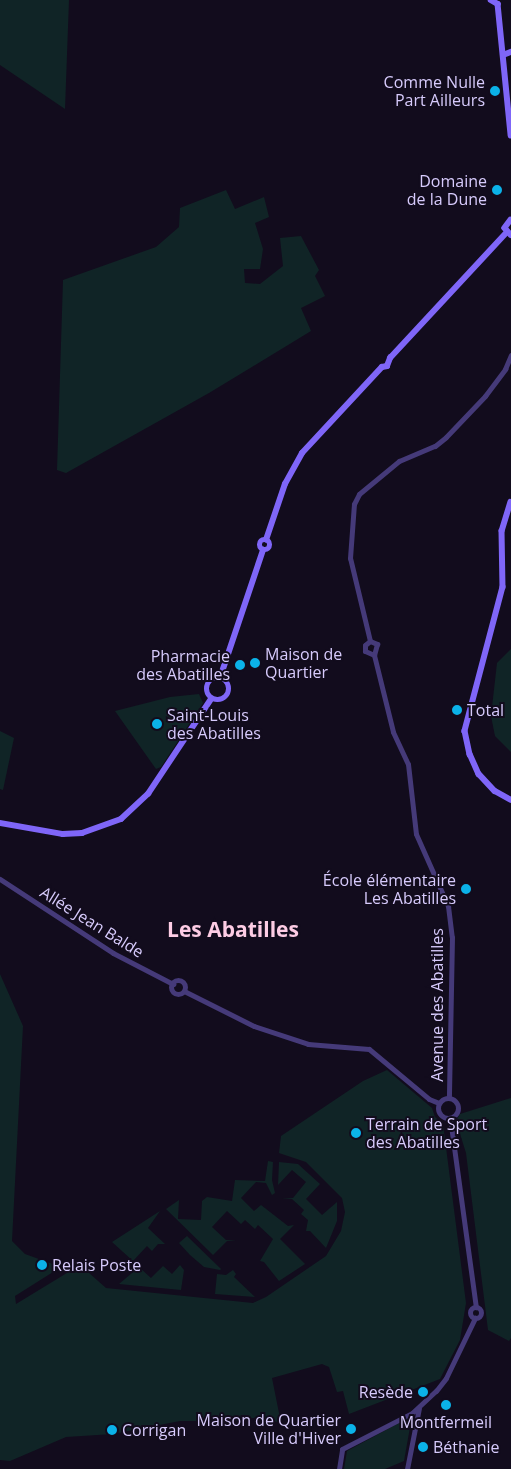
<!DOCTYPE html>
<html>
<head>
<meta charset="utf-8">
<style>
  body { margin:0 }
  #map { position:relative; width:511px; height:1469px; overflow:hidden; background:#120c1d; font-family:"Open Sans",sans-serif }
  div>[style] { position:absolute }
  .green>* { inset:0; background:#102426 }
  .tertiary>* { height:5px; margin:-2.5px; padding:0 2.5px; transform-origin:2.5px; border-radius:2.5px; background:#453a79 }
  .tertiary>.ring { margin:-2.5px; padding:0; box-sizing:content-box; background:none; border:5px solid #453a79; border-radius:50% }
  .secondary>* { height:5.5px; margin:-2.75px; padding:0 2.75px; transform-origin:2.75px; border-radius:2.75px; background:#7f66f8 }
  .secondary>.ring { margin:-2.75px; padding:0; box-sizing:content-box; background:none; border:5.5px solid #7f66f8; border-radius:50% }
  .dots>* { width:14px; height:14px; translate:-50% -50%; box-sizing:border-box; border:2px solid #120c1d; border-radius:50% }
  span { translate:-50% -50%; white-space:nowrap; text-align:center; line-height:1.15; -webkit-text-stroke:4px #120c1d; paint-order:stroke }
  .poi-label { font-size:16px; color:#d7cbfc }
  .right { translate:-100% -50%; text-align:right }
  .left { translate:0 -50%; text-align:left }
  .street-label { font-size:16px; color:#d7cbfc }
  .district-label { font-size:21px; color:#fdcce4; font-weight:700 }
</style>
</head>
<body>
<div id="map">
  <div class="green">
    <div style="clip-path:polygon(0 0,69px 0,65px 109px,0 65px)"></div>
    <div style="clip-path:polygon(226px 190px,235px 209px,264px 197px,269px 217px,255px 223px,263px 249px,260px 269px,244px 269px,245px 283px,260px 284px,283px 266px,280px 238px,301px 236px,319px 270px,315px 276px,325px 296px,301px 308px,311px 331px,209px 393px,66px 473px,57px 470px,63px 280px,156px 247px,179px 227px,180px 208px)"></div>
    <div style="clip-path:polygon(511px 649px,511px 752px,495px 736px,491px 716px,497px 663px)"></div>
    <div style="clip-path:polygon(199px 694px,203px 703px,161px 767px,156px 769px,115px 711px,170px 697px)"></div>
    <div style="clip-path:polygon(0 731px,14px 738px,3px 790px,0 789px)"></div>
    <div style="clip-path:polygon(0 974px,23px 1026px,12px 1241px,25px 1254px,61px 1267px,15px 1296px,16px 1304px,80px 1265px,106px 1288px,253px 1303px,266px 1297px,326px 1256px,341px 1231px,345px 1212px,342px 1198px,306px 1162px,279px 1153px,281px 1136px,363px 1081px,387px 1070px,432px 1108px,435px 1117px,443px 1124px,466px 1303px,460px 1340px,440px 1379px,349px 1414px,343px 1391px,337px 1392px,329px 1367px,322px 1364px,272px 1378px,281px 1423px,259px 1417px,238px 1421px,180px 1421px,113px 1434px,66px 1437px,10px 1461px,0 1460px)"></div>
    <div style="clip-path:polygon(511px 1098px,511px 1338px,509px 1341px,488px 1330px,466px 1153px,456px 1121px,460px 1114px)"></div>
    <div style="clip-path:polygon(268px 1161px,273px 1162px,272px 1180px,275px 1193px,272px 1195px,266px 1183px,256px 1182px,241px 1198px,254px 1211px,261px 1205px,288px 1226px,294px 1225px,280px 1239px,305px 1264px,279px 1281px,264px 1262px,260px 1261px,273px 1239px,258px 1225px,255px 1229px,245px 1220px,241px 1224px,227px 1211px,212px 1227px,226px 1240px,236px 1240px,227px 1241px,213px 1255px,166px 1209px,179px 1200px,178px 1219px,201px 1220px,202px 1201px,207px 1197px,232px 1201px,235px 1180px,265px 1181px)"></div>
    <div style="clip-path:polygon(279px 1162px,298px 1164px,320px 1184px,306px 1199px,322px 1215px,337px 1202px,337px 1221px,326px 1248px,310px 1231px,306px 1231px,308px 1220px,301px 1214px,304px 1210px,292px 1199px,282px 1198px,293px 1198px,306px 1182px,292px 1170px,278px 1185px)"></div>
    <div style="clip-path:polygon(160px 1211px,148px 1228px,165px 1244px,158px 1244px,152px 1251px,147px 1246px,133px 1261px,112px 1242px)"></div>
    <div style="clip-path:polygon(187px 1236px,221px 1269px,220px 1270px,204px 1267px,190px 1255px,179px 1243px)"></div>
    <div style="clip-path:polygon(180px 1265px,184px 1270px,181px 1290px,119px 1284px,139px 1267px,151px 1278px,163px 1266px,172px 1274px)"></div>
    <div style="clip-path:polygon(233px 1270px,236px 1274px,234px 1277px,255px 1297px,215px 1294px,217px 1274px,226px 1275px)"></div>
    <div style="clip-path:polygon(412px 1416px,404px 1461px,385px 1469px,344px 1469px,347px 1451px)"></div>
  </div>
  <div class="tertiary">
    <div style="left:370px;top:641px;width:85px;rotate:-103.5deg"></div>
    <div style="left:350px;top:558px;width:54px;rotate:-85.8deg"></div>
    <div style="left:354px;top:504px;width:11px;rotate:-63deg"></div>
    <div style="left:359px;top:494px;width:52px;rotate:-39.5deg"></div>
    <div style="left:399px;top:461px;width:39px;rotate:-23deg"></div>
    <div style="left:435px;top:446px;width:14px;rotate:-39deg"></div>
    <div style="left:446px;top:437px;width:57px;rotate:-46.4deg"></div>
    <div style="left:485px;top:396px;width:34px;rotate:-53deg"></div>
    <div style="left:505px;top:369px;width:15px;rotate:-67deg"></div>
    <div style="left:370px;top:641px;width:6px;rotate:141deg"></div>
    <div style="left:365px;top:645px;width:6px;rotate:90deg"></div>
    <div style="left:365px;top:651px;width:10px;rotate:24deg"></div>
    <div style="left:370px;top:641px;width:8px;rotate:23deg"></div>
    <div style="left:377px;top:644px;width:11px;rotate:105deg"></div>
    <div style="left:374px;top:655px;width:79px;rotate:76.1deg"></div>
    <div style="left:393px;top:732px;width:35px;rotate:65deg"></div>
    <div style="left:408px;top:764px;width:70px;rotate:83.5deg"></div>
    <div style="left:416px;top:834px;width:79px;rotate:66deg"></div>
    <div style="left:448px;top:906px;width:31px;rotate:83deg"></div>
    <div style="left:452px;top:937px;width:161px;rotate:91.1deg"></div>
    <div style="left:0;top:879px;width:135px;rotate:33.2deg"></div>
    <div style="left:113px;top:953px;width:68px;rotate:27.3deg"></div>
    <div class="ring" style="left:171px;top:980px;width:9px;height:9px"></div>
    <div style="left:184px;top:991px;width:78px;rotate:26.6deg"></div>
    <div style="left:254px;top:1026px;width:57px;rotate:18.4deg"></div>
    <div style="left:308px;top:1044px;width:61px;rotate:4.7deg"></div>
    <div style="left:369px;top:1049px;width:78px;rotate:39.8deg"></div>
    <div style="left:429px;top:1099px;width:11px;rotate:22deg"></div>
    <div class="ring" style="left:438px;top:1098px;width:15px;height:15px"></div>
    <div style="left:450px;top:1118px;width:191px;rotate:82.2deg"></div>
    <div class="ring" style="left:470.5px;top:1307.5px;width:6px;height:6px"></div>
    <div style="left:339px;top:1469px;width:20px;rotate:-81deg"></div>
    <div style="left:342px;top:1449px;width:79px;rotate:-27.2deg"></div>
    <div style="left:412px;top:1413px;width:33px;rotate:-43deg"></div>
    <div style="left:436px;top:1391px;width:16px;rotate:-52deg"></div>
    <div style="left:446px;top:1378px;width:67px;rotate:-64.2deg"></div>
    <div style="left:407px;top:1469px;width:62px;rotate:-78.9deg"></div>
  </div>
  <div class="secondary">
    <div style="left:491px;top:0;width:8px;rotate:30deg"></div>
    <div style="left:498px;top:4px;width:132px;rotate:84.3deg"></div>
    <div style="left:503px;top:55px;width:9px;rotate:-21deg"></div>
    <div style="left:511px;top:220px;width:10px;rotate:127deg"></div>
    <div style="left:505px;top:228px;width:9px;rotate:49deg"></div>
    <div style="left:382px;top:367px;width:5px;rotate:-11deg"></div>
    <div style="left:387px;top:366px;width:9px;rotate:-69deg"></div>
    <div style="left:390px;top:358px;width:172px;rotate:-47.1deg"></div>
    <div style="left:511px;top:502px;width:30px;rotate:107deg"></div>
    <div style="left:502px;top:531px;width:56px;rotate:89deg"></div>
    <div style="left:503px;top:587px;width:149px;rotate:104.8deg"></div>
    <div style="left:465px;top:731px;width:24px;rotate:78deg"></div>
    <div style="left:470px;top:754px;width:22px;rotate:66deg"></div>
    <div style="left:479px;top:774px;width:23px;rotate:47deg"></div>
    <div style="left:495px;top:791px;width:18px;rotate:29deg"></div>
    <div class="ring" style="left:260px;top:540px;width:4.5px;height:4.5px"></div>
    <div style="left:266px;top:540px;width:59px;rotate:-71.3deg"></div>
    <div style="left:285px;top:484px;width:35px;rotate:-61deg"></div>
    <div style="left:302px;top:453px;width:117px;rotate:-47.1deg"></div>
    <div class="ring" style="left:207px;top:678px;width:16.5px;height:16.5px"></div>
    <div style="left:220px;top:678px;width:135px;rotate:-71.4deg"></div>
    <div style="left:0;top:823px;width:64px;rotate:9.9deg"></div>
    <div style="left:63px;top:834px;width:19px;rotate:-3deg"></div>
    <div style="left:82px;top:833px;width:41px;rotate:-19.7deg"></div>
    <div style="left:121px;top:819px;width:37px;rotate:-43deg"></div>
    <div style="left:148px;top:794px;width:114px;rotate:-56.4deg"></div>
  </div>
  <div class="dots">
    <div style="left:495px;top:91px;background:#0bb2e8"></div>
    <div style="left:497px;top:190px;background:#0bb2e8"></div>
    <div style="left:255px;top:663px;background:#0bb2e8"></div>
    <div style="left:240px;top:665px;background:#0bb2e8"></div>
    <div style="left:457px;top:710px;background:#0bb2e8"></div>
    <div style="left:157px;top:724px;background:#0bb2e8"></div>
    <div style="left:466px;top:889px;background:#0bb2e8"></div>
    <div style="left:356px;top:1133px;background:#0bb2e8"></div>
    <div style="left:42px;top:1265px;background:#0bb2e8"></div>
    <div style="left:423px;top:1392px;background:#0bb2e8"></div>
    <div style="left:446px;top:1405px;background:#0bb2e8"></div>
    <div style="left:351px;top:1429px;background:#0bb2e8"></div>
    <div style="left:112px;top:1430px;background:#0bb2e8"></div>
    <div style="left:423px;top:1447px;background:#0bb2e8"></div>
  </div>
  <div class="poi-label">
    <span class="right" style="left:485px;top:91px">Comme Nulle<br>Part Ailleurs</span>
    <span class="right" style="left:487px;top:190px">Domaine<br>de la Dune</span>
    <span class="left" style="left:265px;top:663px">Maison de<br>Quartier</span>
    <span class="right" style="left:230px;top:665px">Pharmacie<br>des Abatilles</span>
    <span class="left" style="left:467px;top:710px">Total</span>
    <span class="left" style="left:167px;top:724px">Saint-Louis<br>des Abatilles</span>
    <span class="right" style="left:456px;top:889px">École élémentaire<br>Les Abatilles</span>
    <span class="left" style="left:366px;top:1133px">Terrain de Sport<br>des Abatilles</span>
    <span class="left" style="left:52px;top:1265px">Relais Poste</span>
    <span class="right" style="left:413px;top:1392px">Resède</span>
    <span class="right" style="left:341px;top:1429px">Maison de Quartier<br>Ville d'Hiver</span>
    <span style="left:446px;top:1422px">Montfermeil</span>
    <span class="left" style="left:122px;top:1430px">Corrigan</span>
    <span class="left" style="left:433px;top:1447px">Béthanie</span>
  </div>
  <div class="street-label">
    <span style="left:92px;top:922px;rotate:32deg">Allée Jean Balde</span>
    <span style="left:437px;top:1005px;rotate:-90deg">Avenue des Abatilles</span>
  </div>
  <div class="district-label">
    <span style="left:233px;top:929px">Les Abatilles</span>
  </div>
</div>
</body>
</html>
